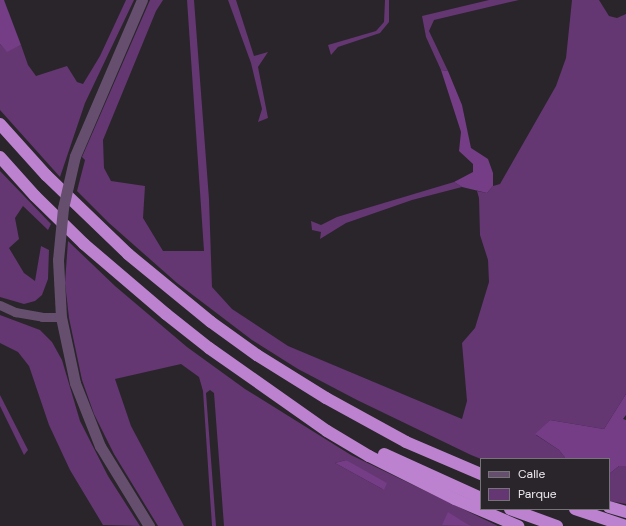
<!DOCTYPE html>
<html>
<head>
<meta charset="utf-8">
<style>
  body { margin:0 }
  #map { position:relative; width:626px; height:526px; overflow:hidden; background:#29252b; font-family:"DM Sans",sans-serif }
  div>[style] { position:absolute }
  .green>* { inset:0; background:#643672 }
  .forest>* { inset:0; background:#743d85 }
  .minor>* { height:9px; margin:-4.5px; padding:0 4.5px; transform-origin:4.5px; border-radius:4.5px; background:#664f6e }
  .tertiary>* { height:11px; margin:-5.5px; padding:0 5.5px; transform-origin:5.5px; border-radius:5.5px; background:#664f6e }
  .motorway>* { height:12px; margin:-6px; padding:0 6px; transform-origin:6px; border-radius:6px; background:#bd82cf }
  .tertiary-bridge>* { height:11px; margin:-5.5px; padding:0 5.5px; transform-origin:5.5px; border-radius:5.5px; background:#664f6e }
  span { translate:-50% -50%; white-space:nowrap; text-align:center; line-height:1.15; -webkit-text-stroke:3.5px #29252b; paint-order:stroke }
  .legend { position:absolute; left:480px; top:458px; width:130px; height:52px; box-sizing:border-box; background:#29252b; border:1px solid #777479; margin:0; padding:5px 7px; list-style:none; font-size:12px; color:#edeaee }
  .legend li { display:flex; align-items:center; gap:8px; height:20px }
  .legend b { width:20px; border:1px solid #777479 }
</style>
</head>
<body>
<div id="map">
  <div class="green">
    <div style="clip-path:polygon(126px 0,134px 0,85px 103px,60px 177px,0 110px,0 44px,7px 51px,21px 45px,28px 65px,36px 76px,67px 66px,77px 82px,83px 84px,100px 56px)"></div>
    <div style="clip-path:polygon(150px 0,163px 0,156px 11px,103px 140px,104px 168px,111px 181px,145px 186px,143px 218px,163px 251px,204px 251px,187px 0,194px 0,209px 199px,212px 287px,232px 309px,288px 346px,462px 419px,467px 401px,462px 343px,475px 328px,489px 282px,488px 260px,480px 235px,479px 198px,477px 191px,487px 193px,493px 186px,500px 184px,556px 86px,566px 58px,572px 0,599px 0,609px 16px,617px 18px,626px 14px,626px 394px,604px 429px,550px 420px,536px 435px,559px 450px,566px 459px,481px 459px,471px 455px,357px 400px,298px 369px,252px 340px,177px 283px,109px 223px,77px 191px,85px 160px,82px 157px)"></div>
    <div style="clip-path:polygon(228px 0,236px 0,254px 56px,268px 52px,258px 67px,268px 118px,258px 122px,262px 109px,251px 63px)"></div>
    <div style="clip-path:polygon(385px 0,389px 0,389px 22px,380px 33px,338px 47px,331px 55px,328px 45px,376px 31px,384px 22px)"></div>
    <div style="clip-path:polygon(489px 0,519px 0,434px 20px,429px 31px,448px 71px,441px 70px,426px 37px,422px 16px)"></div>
    <div style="clip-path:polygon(0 171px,51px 224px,48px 230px,23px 206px,15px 218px,19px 239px,9px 248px,24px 273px,35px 281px,41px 246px,49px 250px,48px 279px,42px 295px,35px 301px,24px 304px,0 297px)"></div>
    <div style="clip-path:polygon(454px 182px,462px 187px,412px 200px,346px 223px,320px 239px,321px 232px,312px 230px,311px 221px,321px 225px,337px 217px)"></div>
    <div style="clip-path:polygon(evenodd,68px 241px,115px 286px,187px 347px,245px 389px,351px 455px,498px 526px,224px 526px,214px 393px,210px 390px,206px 393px,216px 526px,212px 526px,203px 391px,199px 377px,181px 364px,115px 379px,131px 426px,184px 526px,158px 526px,114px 454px,94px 414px,82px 380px,69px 318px,65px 283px,68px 241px,346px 460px,384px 490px,335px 463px,346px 460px)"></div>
    <div style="clip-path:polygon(0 315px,40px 330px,52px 342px,62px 360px,80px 421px,108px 476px,140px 526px,103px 525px,70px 470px,49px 425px,29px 366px,18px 352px,0 343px)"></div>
    <div style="clip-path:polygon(0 395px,28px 450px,24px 455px,0 406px)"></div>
    <div style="clip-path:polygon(619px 466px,626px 466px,626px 504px,609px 501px,609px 474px)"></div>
  </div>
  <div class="forest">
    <div style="clip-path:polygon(0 0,4px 0,21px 45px,7px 52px,0 44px)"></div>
    <div style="clip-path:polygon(441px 70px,448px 71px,462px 105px,471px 148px,488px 159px,493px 173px,493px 186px,487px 193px,462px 187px,454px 182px,473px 172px,473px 164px,459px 151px,461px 132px)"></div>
    <div style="clip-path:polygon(626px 394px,626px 415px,623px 419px,626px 420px,626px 466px,619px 466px,609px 474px,609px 459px,566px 459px,559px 450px,535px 434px,550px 420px,604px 429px)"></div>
    <div style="clip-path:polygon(346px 460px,387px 483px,384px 490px,335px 463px)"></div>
    <div style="clip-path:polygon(448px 512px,467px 524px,471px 526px,442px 525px)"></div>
  </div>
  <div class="minor">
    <div style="left:0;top:305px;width:17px;rotate:25deg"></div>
    <div style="left:15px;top:312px;width:27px;rotate:10deg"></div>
    <div style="left:42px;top:317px;width:19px"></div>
  </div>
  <div class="tertiary">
    <div style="left:75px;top:156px;width:170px;rotate:-66.8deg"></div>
    <div style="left:58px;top:260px;width:57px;rotate:87deg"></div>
    <div style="left:61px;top:317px;width:67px;rotate:78deg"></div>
    <div style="left:75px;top:383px;width:68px;rotate:68.4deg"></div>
    <div style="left:100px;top:446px;width:94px;rotate:58.5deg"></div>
  </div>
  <div class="motorway">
    <div style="left:0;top:124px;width:69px;rotate:48deg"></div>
    <div style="left:46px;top:175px;width:114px;rotate:43.9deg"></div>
    <div style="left:128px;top:254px;width:107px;rotate:39.3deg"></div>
    <div style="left:211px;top:322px;width:57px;rotate:35.7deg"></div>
    <div style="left:257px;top:355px;width:81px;rotate:31.9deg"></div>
    <div style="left:326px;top:398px;width:91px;rotate:28.8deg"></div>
    <div style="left:406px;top:442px;width:82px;rotate:23.1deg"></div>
    <div style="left:0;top:157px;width:52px;rotate:48.1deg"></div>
    <div style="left:35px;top:196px;width:69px;rotate:44.4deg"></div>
    <div style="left:84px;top:244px;width:108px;rotate:40.5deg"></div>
    <div style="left:166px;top:314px;width:55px;rotate:38.3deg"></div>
    <div style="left:209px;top:348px;width:144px;rotate:35.1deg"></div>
    <div style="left:327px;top:431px;width:49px;rotate:30.8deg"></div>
    <div style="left:369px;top:456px;width:96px;rotate:26.6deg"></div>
    <div style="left:455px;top:499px;width:69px;rotate:23.2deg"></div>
    <div style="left:384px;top:454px;width:107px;rotate:24.4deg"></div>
    <div style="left:609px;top:507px;width:18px;rotate:16deg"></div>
    <div style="left:510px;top:509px;width:50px;rotate:19.9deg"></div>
    <div style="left:575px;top:509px;width:54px;rotate:18.4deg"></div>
  </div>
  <div class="tertiary-bridge">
    <div style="left:58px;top:260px;width:52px;rotate:-84.5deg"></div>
    <div style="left:63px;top:208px;width:53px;rotate:-77deg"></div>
  </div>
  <ul class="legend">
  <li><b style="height:5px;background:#664f6e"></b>Calle</li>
  <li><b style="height:11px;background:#643672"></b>Parque</li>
  </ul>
</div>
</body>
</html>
